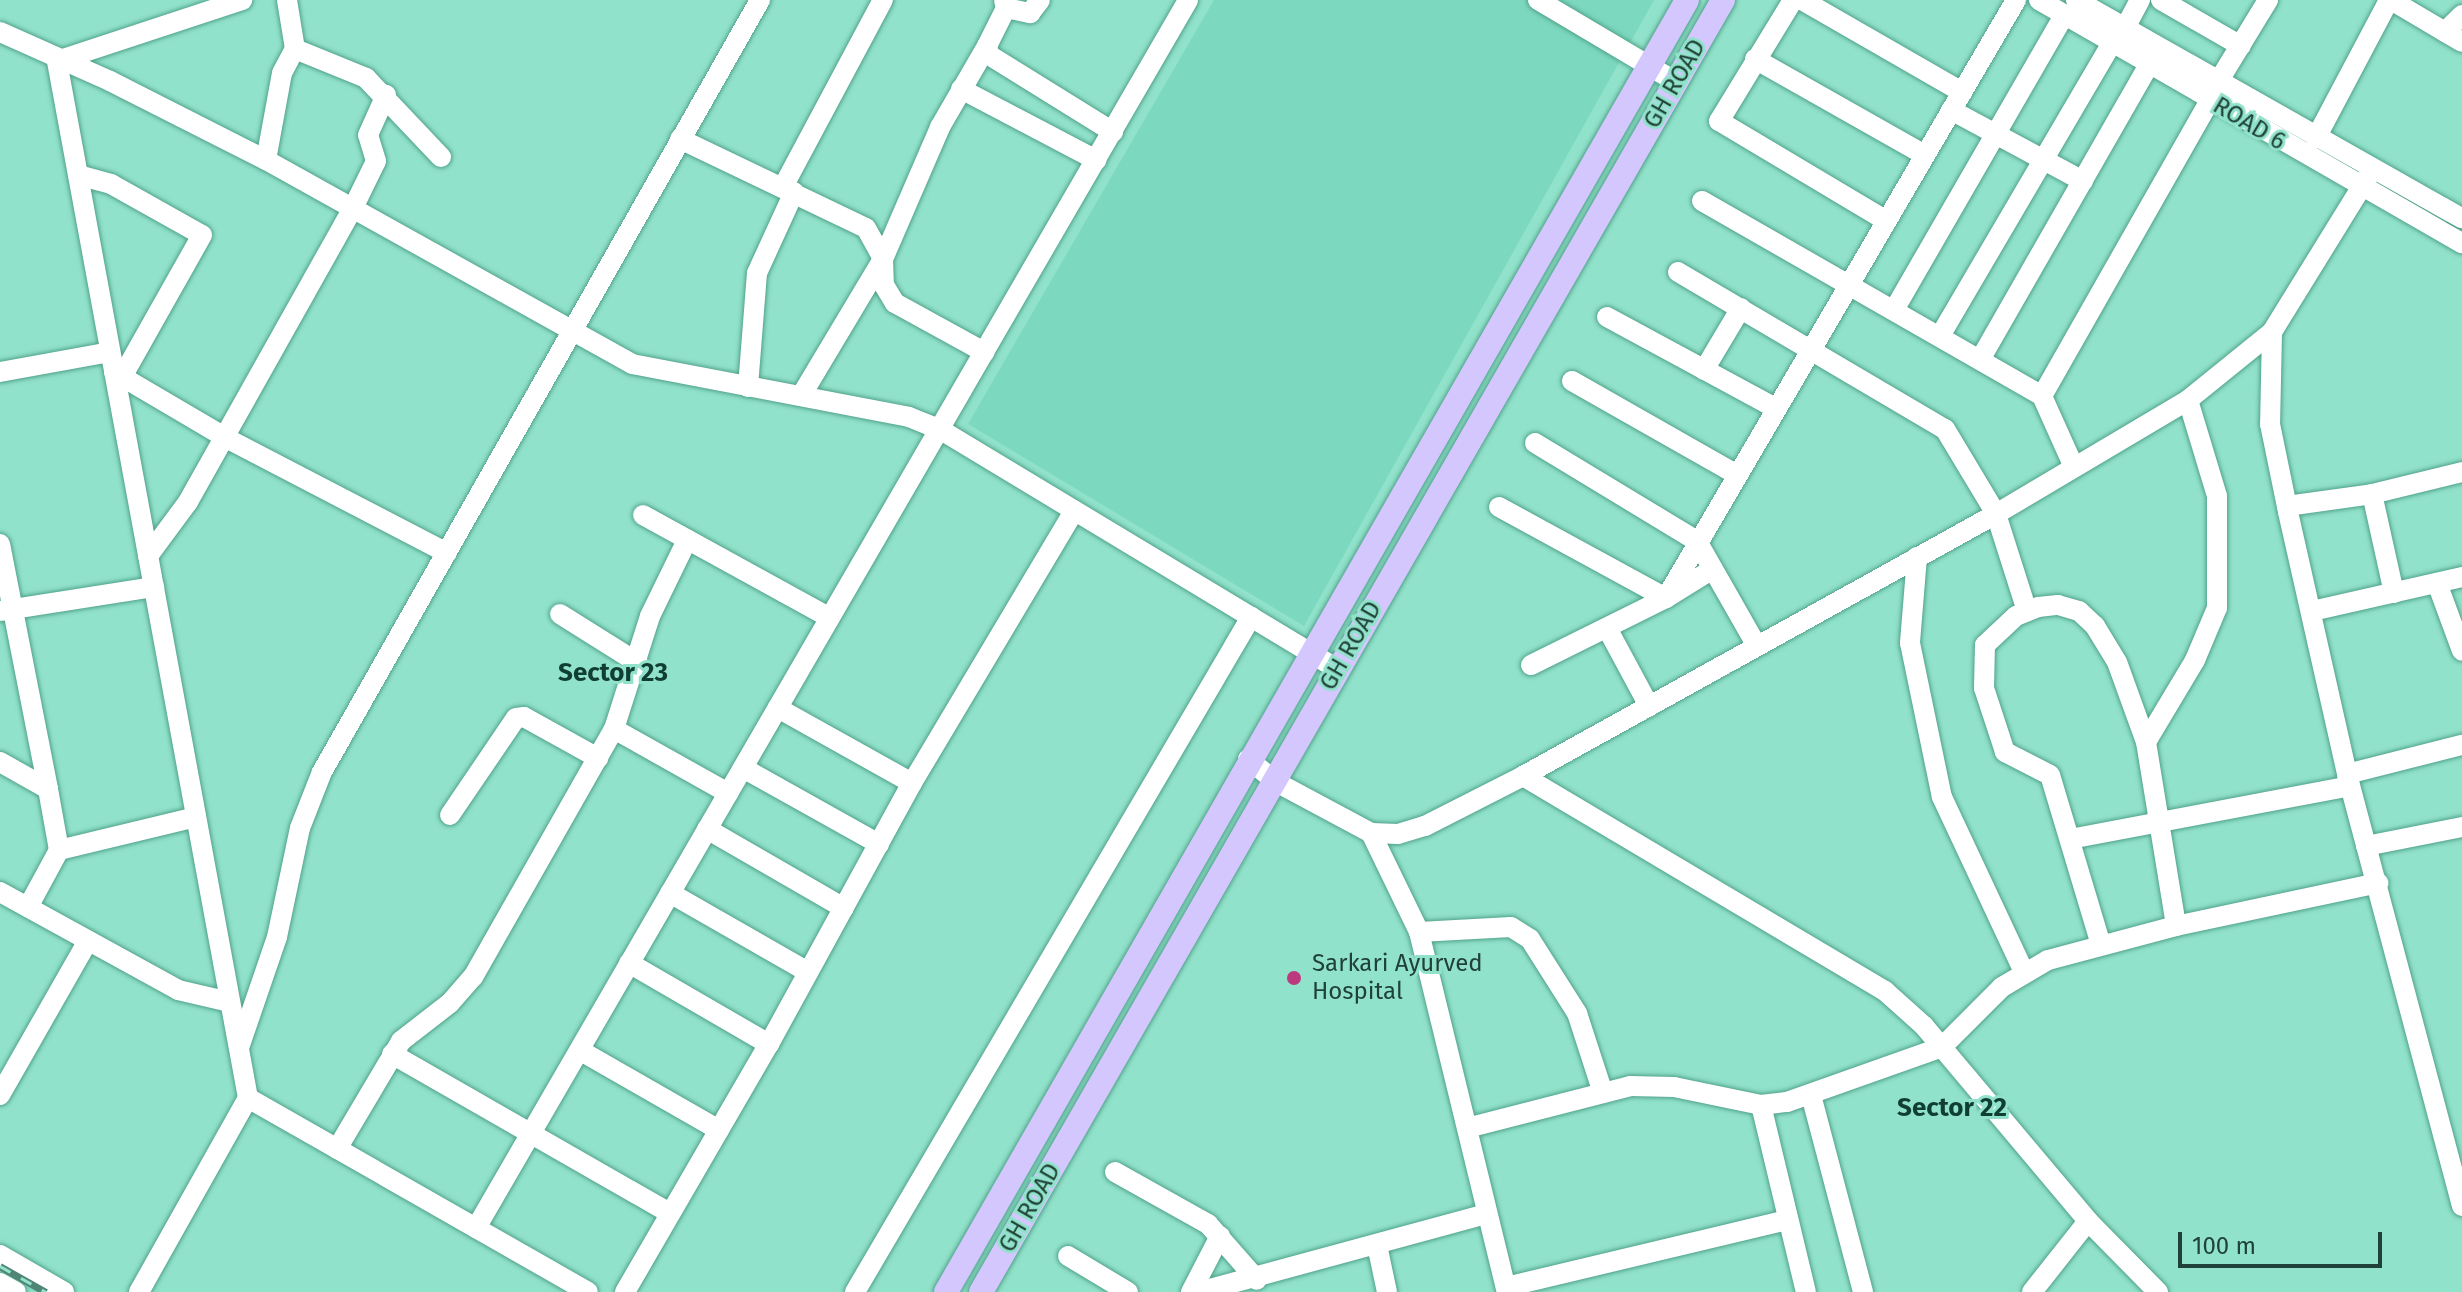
<!DOCTYPE html>
<html>
<head>
<meta charset="utf-8">
<style>
  body { margin:0 }
  #map { position:relative; width:2462px; height:1292px; overflow:hidden; background:#91e2ca; font-family:"Fira Sans",sans-serif }
  div>[style] { position:absolute }
  .built>* { inset:0; background:#7cd8be }
  .roads { filter:drop-shadow(0 0 2px #51a28b) drop-shadow(0 0 2px #51a28b) }
  .minor>* { height:20px; margin:-10px; padding:0 10px; transform-origin:10px; border-radius:10px; background:#fff }
  .major>* { height:24px; margin:-12px; padding:0 12px; transform-origin:12px; border-radius:12px; background:#d3c7fe }
  .rail>* { height:7px; margin-top:-3.5px; transform-origin:0; background:repeating-linear-gradient(90deg,#91e2ca 0 12px,#508676 0 24px); box-sizing:border-box; border-block:2px solid #508676 }
  .dots>* { width:22px; height:22px; translate:-50% -50%; box-sizing:border-box; border:4px solid #91e2ca; border-radius:50% }
  span { translate:-50% -50%; white-space:nowrap; text-align:center; line-height:1.15; -webkit-text-stroke:6px #91e2ca; paint-order:stroke }
  .street-label { font-size:24px; color:#1f4137 }
  .poi-label { font-size:24px; color:#1f4137 }
  .left { translate:0 -50%; text-align:left }
  .neighbourhood-label { font-size:26px; color:#113e33; font-weight:700 }
  .scale { position:absolute; left:2178px; top:1232px; width:204px; height:36px; box-sizing:border-box; border:4px solid #1f4137; border-top:0; padding-left:10px; font-size:24px; line-height:28px; white-space:nowrap; color:#1f4137; -webkit-text-stroke:6px #91e2ca; paint-order:stroke }
</style>
</head>
<body>
<div id="map">
  <div class="built">
    <div style="clip-path:polygon(1214px 0,1654px 0,1304px 626px,968px 424px)"></div>
  </div>
  <div class="roads">
    <div class="minor">
      <div style="left:1004px;top:0;width:8px;rotate:76deg"></div>
      <div style="left:1006px;top:8px;width:42px;rotate:116.6deg"></div>
      <div style="left:987px;top:46px;width:9px;rotate:77deg"></div>
      <div style="left:989px;top:55px;width:146px;rotate:31.8deg"></div>
      <div style="left:1538px;top:0;width:161px;rotate:30.7deg"></div>
      <div style="left:1793px;top:0;width:142px;rotate:121.4deg"></div>
      <div style="left:1719px;top:121px;width:193px;rotate:30.8deg"></div>
      <div style="left:1802px;top:0;width:185px;rotate:29.9deg"></div>
      <div style="left:2039px;top:0;width:488px;rotate:29.9deg"></div>
      <div style="left:2076px;top:0;width:443px;rotate:29.5deg"></div>
      <div style="left:2161px;top:0;width:92px;rotate:29.9deg"></div>
      <div style="left:2391px;top:0;width:82px;rotate:30.6deg"></div>
      <div style="left:1006px;top:8px;width:25px;rotate:12deg"></div>
      <div style="left:1030px;top:13px;width:16px;rotate:-52deg"></div>
      <div style="left:2125px;top:28px;width:32px;rotate:-62deg"></div>
      <div style="left:0;top:32px;width:120px;rotate:24deg"></div>
      <div style="left:110px;top:81px;width:175px;rotate:26.9deg"></div>
      <div style="left:266px;top:160px;width:419px;rotate:29.1deg"></div>
      <div style="left:632px;top:364px;width:282px;rotate:10.8deg"></div>
      <div style="left:909px;top:417px;width:35px;rotate:22deg"></div>
      <div style="left:941px;top:430px;width:463px;rotate:31.1deg"></div>
      <div style="left:2445px;top:32px;width:24px;rotate:-45deg"></div>
      <div style="left:295px;top:49px;width:77px;rotate:22.2deg"></div>
      <div style="left:366px;top:78px;width:109px;rotate:46.5deg"></div>
      <div style="left:1755px;top:59px;width:193px;rotate:29.5deg"></div>
      <div style="left:2218px;top:82px;width:96px;rotate:-58.6deg"></div>
      <div style="left:961px;top:89px;width:153px;rotate:27.7deg"></div>
      <div style="left:1951px;top:110px;width:150px;rotate:28.3deg"></div>
      <div style="left:2316px;top:138px;width:156px;rotate:-62.1deg"></div>
      <div style="left:680px;top:139px;width:206px;rotate:25.6deg"></div>
      <div style="left:866px;top:228px;width:35px;rotate:61deg"></div>
      <div style="left:883px;top:259px;width:26px;rotate:88deg"></div>
      <div style="left:884px;top:285px;width:21px;rotate:59deg"></div>
      <div style="left:895px;top:303px;width:102px;rotate:28.8deg"></div>
      <div style="left:266px;top:160px;width:88px;rotate:-79.6deg"></div>
      <div style="left:282px;top:73px;width:27px;rotate:-62deg"></div>
      <div style="left:295px;top:49px;width:50px;rotate:-99.3deg"></div>
      <div style="left:78px;top:175px;width:34px;rotate:15deg"></div>
      <div style="left:111px;top:184px;width:104px;rotate:29.3deg"></div>
      <div style="left:202px;top:235px;width:161px;rotate:119.4deg"></div>
      <div style="left:783px;top:187px;width:212px;rotate:-61.9deg"></div>
      <div style="left:1702px;top:201px;width:392px;rotate:29.8deg"></div>
      <div style="left:2042px;top:396px;width:76px;rotate:65.8deg"></div>
      <div style="left:1678px;top:272px;width:310px;rotate:30.5deg"></div>
      <div style="left:1945px;top:429px;width:99px;rotate:59deg"></div>
      <div style="left:1996px;top:514px;width:102px;rotate:72.3deg"></div>
      <div style="left:1894px;top:310px;width:340px;rotate:-60deg"></div>
      <div style="left:1607px;top:317px;width:191px;rotate:28.4deg"></div>
      <div style="left:2272px;top:332px;width:92px;rotate:91.2deg"></div>
      <div style="left:2270px;top:424px;width:90px;rotate:78.4deg"></div>
      <div style="left:2288px;top:512px;width:269px;rotate:77.3deg"></div>
      <div style="left:2347px;top:774px;width:447px;rotate:75.1deg"></div>
      <div style="left:1940px;top:336px;width:340px;rotate:-59.6deg"></div>
      <div style="left:1981px;top:358px;width:338px;rotate:-60.2deg"></div>
      <div style="left:1704px;top:370px;width:72px;rotate:-59.2deg"></div>
      <div style="left:0;top:372px;width:112px;rotate:-10.3deg"></div>
      <div style="left:114px;top:372px;width:130px;rotate:30.5deg"></div>
      <div style="left:226px;top:438px;width:249px;rotate:27.5deg"></div>
      <div style="left:1572px;top:381px;width:189px;rotate:29.6deg"></div>
      <div style="left:748px;top:387px;width:114px;rotate:-85.5deg"></div>
      <div style="left:757px;top:273px;width:89px;rotate:-65.4deg"></div>
      <div style="left:801px;top:396px;width:160px;rotate:-59.1deg"></div>
      <div style="left:883px;top:259px;width:144px;rotate:-66.6deg"></div>
      <div style="left:940px;top:127px;width:94px;rotate:-59.9deg"></div>
      <div style="left:2042px;top:396px;width:340px;rotate:-60.4deg"></div>
      <div style="left:1535px;top:443px;width:189px;rotate:31.2deg"></div>
      <div style="left:1697px;top:541px;width:121px;rotate:60.3deg"></div>
      <div style="left:2287px;top:506px;width:86px;rotate:-8deg"></div>
      <div style="left:1499px;top:507px;width:190px;rotate:28.6deg"></div>
      <div style="left:1666px;top:598px;width:55px;rotate:-31.7deg"></div>
      <div style="left:643px;top:515px;width:213px;rotate:28.8deg"></div>
      <div style="left:0;top:544px;width:250px;rotate:78.9deg"></div>
      <div style="left:148px;top:556px;width:67px;rotate:-53.5deg"></div>
      <div style="left:188px;top:502px;width:337px;rotate:-60.7deg"></div>
      <div style="left:353px;top:208px;width:52px;rotate:-63.9deg"></div>
      <div style="left:376px;top:161px;width:27px;rotate:-107deg"></div>
      <div style="left:368px;top:135px;width:44px;rotate:-65.8deg"></div>
      <div style="left:1917px;top:557px;width:86px;rotate:94.7deg"></div>
      <div style="left:1910px;top:643px;width:157px;rotate:78.3deg"></div>
      <div style="left:1942px;top:797px;width:191px;rotate:64.9deg"></div>
      <div style="left:2437px;top:583px;width:72px;rotate:69.8deg"></div>
      <div style="left:2394px;top:593px;width:101px;rotate:-102.5deg"></div>
      <div style="left:2372px;top:494px;width:93px;rotate:-13.7deg"></div>
      <div style="left:0;top:611px;width:156px;rotate:-8.9deg"></div>
      <div style="left:2312px;top:611px;width:154px;rotate:-12.8deg"></div>
      <div style="left:560px;top:614px;width:92px;rotate:32.1deg"></div>
      <div style="left:1607px;top:628px;width:89px;rotate:61.7deg"></div>
      <div style="left:1531px;top:665px;width:151px;rotate:-26.4deg"></div>
      <div style="left:1666px;top:598px;width:693px;rotate:-59.66deg"></div>
      <div style="left:614px;top:729px;width:131px;rotate:29.3deg"></div>
      <div style="left:2146px;top:742px;width:96px;rotate:-59.1deg"></div>
      <div style="left:2195px;top:660px;width:56px;rotate:-67.1deg"></div>
      <div style="left:2217px;top:608px;width:112px;rotate:-90deg"></div>
      <div style="left:2217px;top:496px;width:100px;rotate:-106.8deg"></div>
      <div style="left:1248px;top:759px;width:36px;rotate:39deg"></div>
      <div style="left:1276px;top:782px;width:108px;rotate:28.2deg"></div>
      <div style="left:1371px;top:833px;width:27px;rotate:2deg"></div>
      <div style="left:1398px;top:834px;width:28px;rotate:-17deg"></div>
      <div style="left:1425px;top:826px;width:110px;rotate:-27deg"></div>
      <div style="left:1523px;top:776px;width:541px;rotate:-28.98deg"></div>
      <div style="left:1996px;top:514px;width:223px;rotate:-30.7deg"></div>
      <div style="left:2188px;top:400px;width:108px;rotate:-39deg"></div>
      <div style="left:2272px;top:332px;width:190px;rotate:-58.3deg"></div>
      <div style="left:0;top:762px;width:55px;rotate:29.4deg"></div>
      <div style="left:48px;top:789px;width:62px;rotate:79.8deg"></div>
      <div style="left:59px;top:850px;width:65px;rotate:118.5deg"></div>
      <div style="left:743px;top:768px;width:156px;rotate:29.2deg"></div>
      <div style="left:2347px;top:774px;width:119px;rotate:-14.2deg"></div>
      <div style="left:1523px;top:776px;width:421px;rotate:30.7deg"></div>
      <div style="left:1885px;top:991px;width:52px;rotate:41.9deg"></div>
      <div style="left:1924px;top:1026px;width:255px;rotate:49.9deg"></div>
      <div style="left:2088px;top:1221px;width:100px;rotate:45.4deg"></div>
      <div style="left:912px;top:783px;width:317px;rotate:-59.2deg"></div>
      <div style="left:450px;top:815px;width:117px;rotate:-55.8deg"></div>
      <div style="left:516px;top:718px;width:8px;rotate:-7deg"></div>
      <div style="left:524px;top:717px;width:85px;rotate:29deg"></div>
      <div style="left:707px;top:829px;width:158px;rotate:30deg"></div>
      <div style="left:1371px;top:833px;width:110px;rotate:64.1deg"></div>
      <div style="left:1419px;top:932px;width:371px;rotate:76.3deg"></div>
      <div style="left:2070px;top:839px;width:285px;rotate:-10.7deg"></div>
      <div style="left:2366px;top:846px;width:98px;rotate:-11.2deg"></div>
      <div style="left:59px;top:850px;width:141px;rotate:-13.5deg"></div>
      <div style="left:0;top:892px;width:203px;rotate:28.8deg"></div>
      <div style="left:178px;top:990px;width:53px;rotate:13deg"></div>
      <div style="left:670px;top:893px;width:159px;rotate:29.8deg"></div>
      <div style="left:1419px;top:932px;width:92px;rotate:-3.1deg"></div>
      <div style="left:1511px;top:927px;width:22px;rotate:32deg"></div>
      <div style="left:1530px;top:939px;width:88px;rotate:57.6deg"></div>
      <div style="left:1577px;top:1013px;width:84px;rotate:72deg"></div>
      <div style="left:2101px;top:945px;width:177px;rotate:-106.7deg"></div>
      <div style="left:2050px;top:775px;width:51px;rotate:-152.9deg"></div>
      <div style="left:2005px;top:752px;width:67px;rotate:-108.2deg"></div>
      <div style="left:1984px;top:688px;width:43px;rotate:-88.7deg"></div>
      <div style="left:1985px;top:645px;width:42px;rotate:-43.1deg"></div>
      <div style="left:2016px;top:616px;width:24px;rotate:-22deg"></div>
      <div style="left:2038px;top:607px;width:20px;rotate:-6deg"></div>
      <div style="left:2058px;top:605px;width:22px;rotate:16deg"></div>
      <div style="left:2079px;top:611px;width:22px;rotate:43deg"></div>
      <div style="left:2095px;top:626px;width:42px;rotate:58.6deg"></div>
      <div style="left:2117px;top:662px;width:85px;rotate:70.1deg"></div>
      <div style="left:2146px;top:742px;width:186px;rotate:80.7deg"></div>
      <div style="left:629px;top:963px;width:162px;rotate:30.1deg"></div>
      <div style="left:240px;top:1045px;width:114px;rotate:-71.1deg"></div>
      <div style="left:277px;top:937px;width:111px;rotate:-78.1deg"></div>
      <div style="left:300px;top:828px;width:60px;rotate:-68.6deg"></div>
      <div style="left:322px;top:772px;width:888px;rotate:-60.43deg"></div>
      <div style="left:581px;top:1051px;width:159px;rotate:29.8deg"></div>
      <div style="left:392px;top:1054px;width:320px;rotate:29.8deg"></div>
      <div style="left:0;top:1095px;width:177px;rotate:-60.3deg"></div>
      <div style="left:1811px;top:1095px;width:204px;rotate:75.2deg"></div>
      <div style="left:248px;top:1098px;width:391px;rotate:29.7deg"></div>
      <div style="left:1761px;top:1105px;width:192px;rotate:76.5deg"></div>
      <div style="left:1467px;top:1128px;width:168px;rotate:-14.4deg"></div>
      <div style="left:1630px;top:1086px;width:44px;rotate:1.3deg"></div>
      <div style="left:1674px;top:1087px;width:89px;rotate:11.7deg"></div>
      <div style="left:1761px;top:1105px;width:26px;rotate:-7deg"></div>
      <div style="left:1787px;top:1102px;width:164px;rotate:-19.5deg"></div>
      <div style="left:1942px;top:1047px;width:85px;rotate:-45deg"></div>
      <div style="left:2002px;top:987px;width:53px;rotate:-30.4deg"></div>
      <div style="left:2048px;top:960px;width:132px;rotate:-14.9deg"></div>
      <div style="left:2176px;top:926px;width:207px;rotate:-12deg"></div>
      <div style="left:337px;top:1149px;width:126px;rotate:-59.3deg"></div>
      <div style="left:401px;top:1041px;width:62px;rotate:-37.8deg"></div>
      <div style="left:450px;top:1003px;width:35px;rotate:-49deg"></div>
      <div style="left:473px;top:977px;width:285px;rotate:-60.4deg"></div>
      <div style="left:614px;top:729px;width:119px;rotate:-72.3deg"></div>
      <div style="left:650px;top:616px;width:85px;rotate:-64deg"></div>
      <div style="left:1115px;top:1172px;width:107px;rotate:29.2deg"></div>
      <div style="left:1208px;top:1224px;width:74px;rotate:48.8deg"></div>
      <div style="left:476px;top:1228px;width:1419px;rotate:-59.89deg"></div>
      <div style="left:1377px;top:1245px;width:48px;rotate:78deg"></div>
      <div style="left:0;top:1255px;width:74px;rotate:30deg"></div>
      <div style="left:1068px;top:1256px;width:70px;rotate:31deg"></div>
      <div style="left:0;top:1283px;width:18px;rotate:29deg"></div>
      <div style="left:1506px;top:1287px;width:289px;rotate:-13.4deg"></div>
      <div style="left:139px;top:1292px;width:223px;rotate:-60.7deg"></div>
      <div style="left:248px;top:1098px;width:1054px;rotate:-100.44deg"></div>
      <div style="left:57px;top:61px;width:195px;rotate:-18.2deg"></div>
      <div style="left:625px;top:1292px;width:287px;rotate:-59.9deg"></div>
      <div style="left:769px;top:1044px;width:298px;rotate:-61.3deg"></div>
      <div style="left:912px;top:783px;width:154px;rotate:-150.8deg"></div>
      <div style="left:855px;top:1292px;width:783px;rotate:-59.6deg"></div>
      <div style="left:1191px;top:1292px;width:63px;rotate:-62.6deg"></div>
      <div style="left:1199px;top:1292px;width:298px;rotate:-15.2deg"></div>
      <div style="left:2032px;top:1292px;width:90px;rotate:-51.7deg"></div>
    </div>
    <div class="major">
      <div style="left:946px;top:1292px;width:1489px;rotate:-60.16deg"></div>
      <div style="left:981px;top:1292px;width:1490px;rotate:-60.13deg"></div>
    </div>
  </div>
  <div class="rail">
    <div style="left:0;top:1266px;width:53px;rotate:29.5deg"></div>
  </div>
  <div class="dots">
    <div style="left:1294px;top:978px;background:#bd397d"></div>
  </div>
  <div class="street-label">
    <span style="left:1675px;top:84px;rotate:-60deg">GH ROAD</span>
    <span style="left:2249px;top:124px;rotate:31deg">ROAD 6</span>
    <span style="left:1351px;top:646px;rotate:-60deg">GH ROAD</span>
    <span style="left:1030px;top:1208px;rotate:-60deg">GH ROAD</span>
  </div>
  <div class="poi-label">
    <span class="left" style="left:1312px;top:978px">Sarkari Ayurved<br>Hospital</span>
  </div>
  <div class="neighbourhood-label">
    <span style="left:613px;top:673px">Sector 23</span>
    <span style="left:1952px;top:1108px">Sector 22</span>
  </div>
  <div class="scale">100 m</div>
</div>
</body>
</html>
